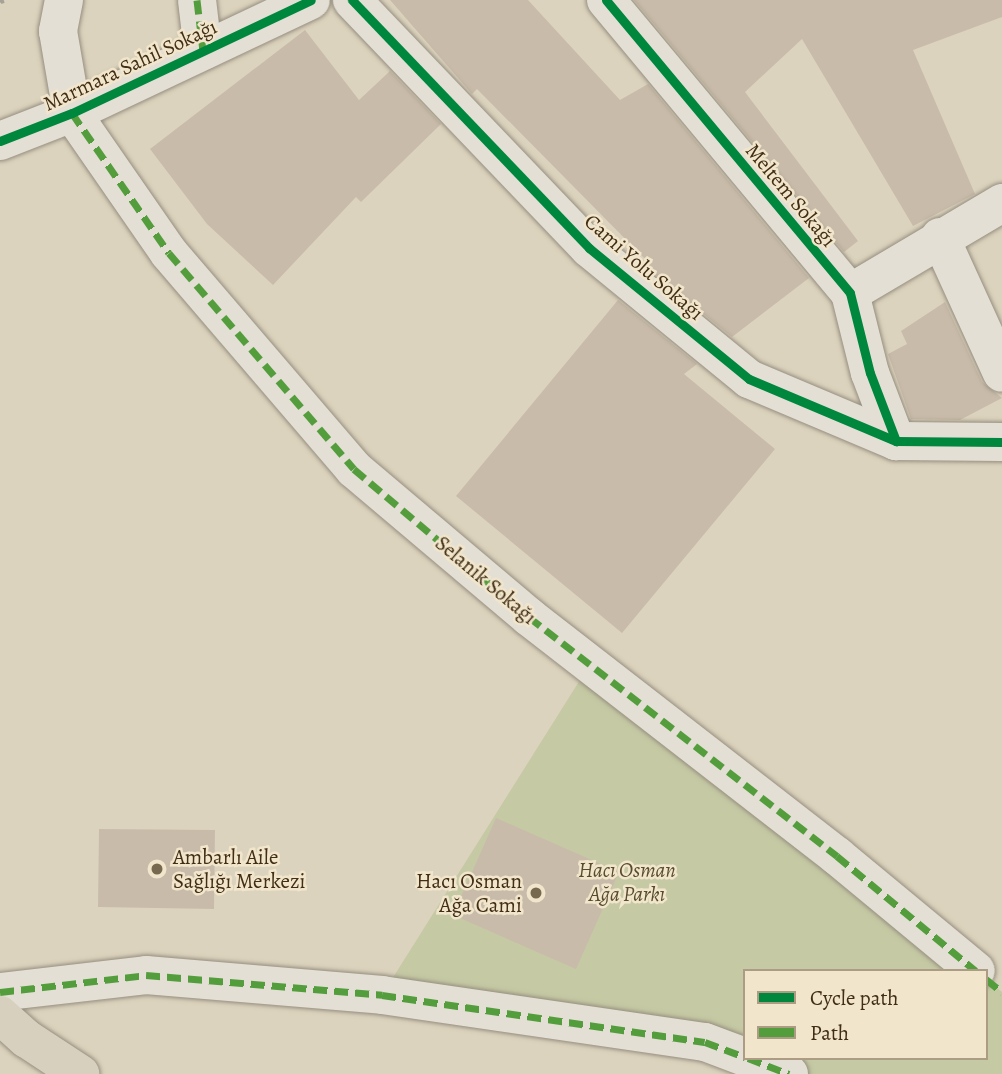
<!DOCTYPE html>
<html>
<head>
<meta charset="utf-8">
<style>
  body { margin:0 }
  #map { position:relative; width:1002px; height:1074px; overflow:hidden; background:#dcd3be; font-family:Alegreya,serif }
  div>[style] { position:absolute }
  .green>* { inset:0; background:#c5c9a4 }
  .building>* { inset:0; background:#c9bbaa }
  .path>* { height:4.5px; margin-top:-2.25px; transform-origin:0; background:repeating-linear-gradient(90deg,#a7a297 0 5px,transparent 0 8.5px) }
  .roads { filter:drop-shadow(0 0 2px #968e7f) drop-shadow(0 0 2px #968e7f) }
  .minor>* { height:38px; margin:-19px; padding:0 19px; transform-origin:19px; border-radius:19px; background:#e4dfd4 }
  .major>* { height:38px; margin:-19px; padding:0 19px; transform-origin:19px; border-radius:19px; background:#d8d0bf }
  .quiet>* { height:7px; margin-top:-3.5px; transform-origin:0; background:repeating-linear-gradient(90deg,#539d3d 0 14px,transparent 0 21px) }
  .cycleway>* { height:9px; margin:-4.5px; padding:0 4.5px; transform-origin:4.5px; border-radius:4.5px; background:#00873e }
  .dots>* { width:19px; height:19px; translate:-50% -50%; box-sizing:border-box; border:4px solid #f1e6cc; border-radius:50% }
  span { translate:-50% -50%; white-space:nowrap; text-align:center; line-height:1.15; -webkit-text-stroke:5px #f1e6cc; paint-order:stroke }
  .street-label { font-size:21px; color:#412e15 }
  .poi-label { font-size:21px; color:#412e15 }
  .left { translate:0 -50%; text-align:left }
  .right { translate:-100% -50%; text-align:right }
  .park-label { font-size:21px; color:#584b2d; font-style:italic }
  .legend { position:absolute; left:743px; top:969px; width:245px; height:91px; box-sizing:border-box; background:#f1e6cc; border:2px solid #ab9c83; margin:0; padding:9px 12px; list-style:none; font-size:21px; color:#412e15 }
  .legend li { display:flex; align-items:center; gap:14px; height:35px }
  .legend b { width:35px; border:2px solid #ab9c83 }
</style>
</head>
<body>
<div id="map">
  <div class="green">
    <div style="clip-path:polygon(590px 664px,976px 971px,745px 971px,745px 1057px,382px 995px)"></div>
    <div style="clip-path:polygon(986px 979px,1002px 992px,1002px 1074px,789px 1074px,748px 1058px,986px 1058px)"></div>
  </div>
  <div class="building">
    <div style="clip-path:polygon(390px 0,528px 0,620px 100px,648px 84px,809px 278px,732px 337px,646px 267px,649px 263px,477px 89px,472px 94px)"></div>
    <div style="clip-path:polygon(634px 0,1002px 0,1002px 17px,913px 50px,975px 194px,913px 226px,802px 39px,745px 92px,858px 241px,844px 252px)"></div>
    <div style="clip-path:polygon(305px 30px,359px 100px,390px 71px,441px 124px,361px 202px,356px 197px,273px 285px,207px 224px,150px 149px)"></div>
    <div style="clip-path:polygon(618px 300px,697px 364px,684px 374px,775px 449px,622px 633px,456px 496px)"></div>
    <div style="clip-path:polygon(945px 302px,982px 382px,1002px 398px,960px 420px,911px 419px,888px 354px,907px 344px,901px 331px)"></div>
    <div style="clip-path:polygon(496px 818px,619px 872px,576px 969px,453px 915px)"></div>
    <div style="clip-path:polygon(99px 829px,215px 830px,214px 909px,98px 907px)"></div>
  </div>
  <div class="path">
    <div style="left:0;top:1px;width:4px;rotate:-14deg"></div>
  </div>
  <div class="roads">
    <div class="minor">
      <div style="left:64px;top:0;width:32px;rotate:101deg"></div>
      <div style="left:58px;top:31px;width:83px;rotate:80.3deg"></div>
      <div style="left:72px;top:113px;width:170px;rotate:55.3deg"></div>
      <div style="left:169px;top:253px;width:284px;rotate:49.4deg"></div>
      <div style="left:354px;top:469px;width:229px;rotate:40.2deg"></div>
      <div style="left:529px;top:617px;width:390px;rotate:37.8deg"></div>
      <div style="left:837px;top:856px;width:180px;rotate:39.6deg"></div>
      <div style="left:197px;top:0;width:51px;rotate:83.3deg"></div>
      <div style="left:352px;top:0;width:343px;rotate:46.3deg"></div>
      <div style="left:589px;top:248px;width:207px;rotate:39.3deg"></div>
      <div style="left:749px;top:379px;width:160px;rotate:22.9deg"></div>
      <div style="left:896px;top:441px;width:106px;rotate:0.5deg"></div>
      <div style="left:606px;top:0;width:381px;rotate:50.2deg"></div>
      <div style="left:850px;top:293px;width:82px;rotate:76deg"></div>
      <div style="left:870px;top:373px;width:73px;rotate:69.1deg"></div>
      <div style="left:0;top:141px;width:77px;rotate:-21.3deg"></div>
      <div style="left:72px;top:113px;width:264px;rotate:-25.3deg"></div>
      <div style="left:940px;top:237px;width:149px;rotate:65.5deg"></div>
      <div style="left:850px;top:293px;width:177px;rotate:-30.6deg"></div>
      <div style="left:0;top:992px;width:147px;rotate:-6.6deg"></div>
      <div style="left:146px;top:975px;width:237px;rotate:4.8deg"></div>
      <div style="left:382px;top:995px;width:326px;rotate:8.3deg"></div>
      <div style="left:705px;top:1042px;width:43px;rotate:20.6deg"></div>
      <div style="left:748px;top:1058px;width:44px;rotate:21.3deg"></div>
    </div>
    <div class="major">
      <div style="left:0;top:1015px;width:36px;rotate:42deg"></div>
      <div style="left:27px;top:1039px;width:64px;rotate:33.4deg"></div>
    </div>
  </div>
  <div class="quiet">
    <div style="left:197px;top:0;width:51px;rotate:83.3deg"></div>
    <div style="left:72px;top:113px;width:170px;rotate:55.3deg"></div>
    <div style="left:169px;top:253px;width:284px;rotate:49.4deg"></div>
    <div style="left:354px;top:469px;width:229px;rotate:40.2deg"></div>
    <div style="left:529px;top:617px;width:390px;rotate:37.8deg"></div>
    <div style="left:837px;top:856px;width:180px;rotate:39.6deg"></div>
    <div style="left:986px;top:979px;width:21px;rotate:39deg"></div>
    <div style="left:0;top:992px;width:147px;rotate:-6.6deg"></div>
    <div style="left:146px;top:975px;width:237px;rotate:4.8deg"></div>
    <div style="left:382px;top:995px;width:326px;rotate:8.3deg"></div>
    <div style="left:705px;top:1042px;width:43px;rotate:20.6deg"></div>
    <div style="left:748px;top:1058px;width:44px;rotate:21.3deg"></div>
  </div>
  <div class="cycleway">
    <div style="left:352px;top:0;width:343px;rotate:46.3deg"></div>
    <div style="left:589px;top:248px;width:207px;rotate:39.3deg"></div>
    <div style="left:749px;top:379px;width:160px;rotate:22.9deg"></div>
    <div style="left:896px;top:441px;width:106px;rotate:0.5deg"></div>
    <div style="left:606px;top:0;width:381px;rotate:50.2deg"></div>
    <div style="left:850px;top:293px;width:82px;rotate:76deg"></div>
    <div style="left:870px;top:373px;width:73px;rotate:69.1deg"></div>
    <div style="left:0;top:141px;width:77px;rotate:-21.3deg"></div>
    <div style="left:72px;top:113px;width:264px;rotate:-25.3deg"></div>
  </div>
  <div class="dots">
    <div style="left:157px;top:869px;background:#776850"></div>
    <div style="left:536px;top:893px;background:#776850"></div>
  </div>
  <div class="street-label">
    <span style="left:130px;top:65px;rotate:-25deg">Marmara Sahil Sokağı</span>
    <span style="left:791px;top:195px;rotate:50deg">Meltem Sokağı</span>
    <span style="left:644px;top:267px;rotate:41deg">Cami Yolu Sokağı</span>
    <span style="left:486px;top:580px;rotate:40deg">Selanik Sokağı</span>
  </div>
  <div class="poi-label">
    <span class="left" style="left:173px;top:869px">Ambarlı Aile<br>Sağlığı Merkezi</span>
    <span class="right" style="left:522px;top:893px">Hacı Osman<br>Ağa Cami</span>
  </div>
  <div class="park-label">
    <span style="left:627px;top:882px">Hacı Osman<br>Ağa Parkı</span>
  </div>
  <ul class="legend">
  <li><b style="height:9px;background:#00873e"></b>Cycle path</li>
  <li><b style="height:9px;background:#539d3d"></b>Path</li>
  </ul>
</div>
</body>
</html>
